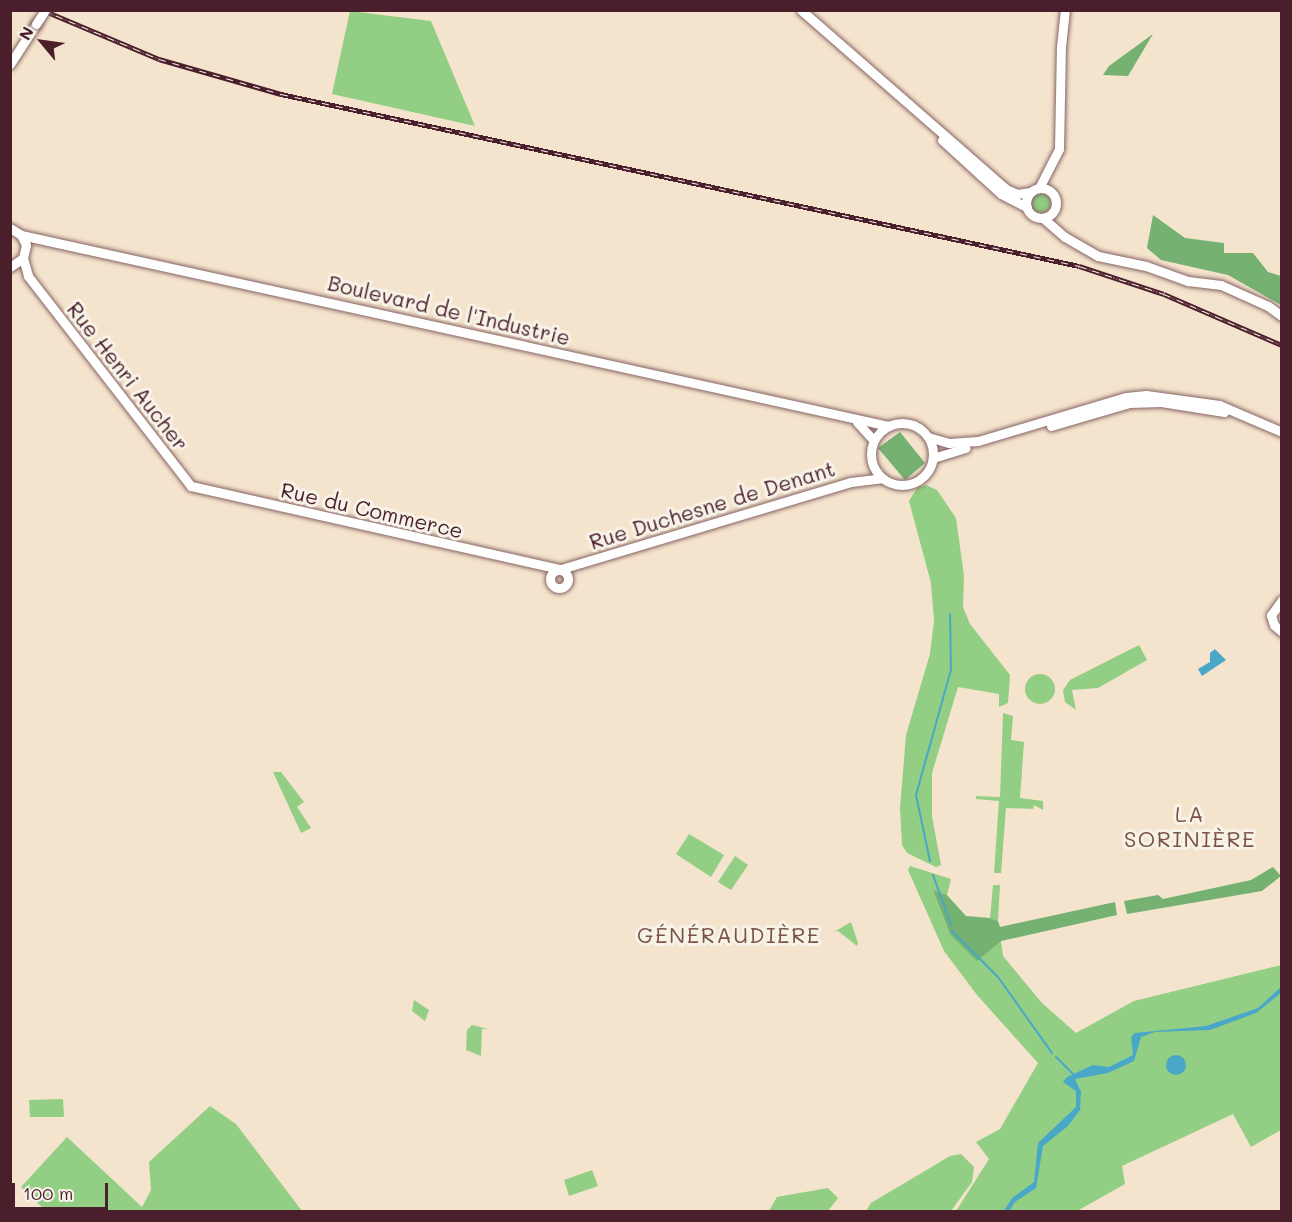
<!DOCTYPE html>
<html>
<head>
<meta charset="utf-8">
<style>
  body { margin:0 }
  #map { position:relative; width:1292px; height:1222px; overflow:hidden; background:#f5e4cd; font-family:Mali,sans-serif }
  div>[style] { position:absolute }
  .green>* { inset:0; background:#92ce83 }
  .round { border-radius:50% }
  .forest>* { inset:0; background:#75b171 }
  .water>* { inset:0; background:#49a7c8 }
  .stream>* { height:2px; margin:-1px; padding:0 1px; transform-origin:1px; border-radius:1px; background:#49a7c8 }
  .roads { filter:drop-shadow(0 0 2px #866464) drop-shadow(0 0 2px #866464) }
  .secondary>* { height:9px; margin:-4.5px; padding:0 4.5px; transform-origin:4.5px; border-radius:4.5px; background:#fff }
  .secondary>.ring { margin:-4.5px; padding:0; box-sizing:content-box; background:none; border:9px solid #fff; border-radius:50% }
  .rail>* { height:4.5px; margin-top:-2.25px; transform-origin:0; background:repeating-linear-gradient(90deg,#f7f3e8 0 7px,#4a1f2b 0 14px); box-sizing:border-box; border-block:2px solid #4a1f2b }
  .bridges { filter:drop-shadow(0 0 2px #866464) drop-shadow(0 0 2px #866464) }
  .secondary-bridge>* { height:9px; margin:-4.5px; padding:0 4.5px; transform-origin:4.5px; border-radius:4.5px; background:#fff }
  span { translate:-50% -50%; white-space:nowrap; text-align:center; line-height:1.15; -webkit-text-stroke:6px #f7f3e8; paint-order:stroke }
  .street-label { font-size:21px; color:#4a1f2b }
  .neighbourhood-label { font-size:22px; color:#7c5146; letter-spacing:1.5px }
  .frame { position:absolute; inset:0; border:12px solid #4a1f2b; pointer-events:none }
  .north { position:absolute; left:12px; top:12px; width:60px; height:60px; -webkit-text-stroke:4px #f7f3e8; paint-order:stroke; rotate:299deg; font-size:16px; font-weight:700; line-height:24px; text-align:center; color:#4a1f2b }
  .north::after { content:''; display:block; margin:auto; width:21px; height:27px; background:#4a1f2b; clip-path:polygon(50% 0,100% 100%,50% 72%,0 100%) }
  .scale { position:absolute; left:12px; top:1183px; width:96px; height:27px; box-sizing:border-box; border:3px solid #4a1f2b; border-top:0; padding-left:8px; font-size:18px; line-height:21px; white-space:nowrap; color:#4a1f2b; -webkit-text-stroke:4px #f7f3e8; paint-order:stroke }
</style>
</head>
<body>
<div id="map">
  <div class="green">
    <div style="clip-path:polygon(350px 11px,431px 21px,475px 126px,332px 94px)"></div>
    <div class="round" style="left:1031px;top:193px;width:20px;height:20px"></div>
    <div style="clip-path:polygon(926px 485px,937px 490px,956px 518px,964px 576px,963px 607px,970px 624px,1010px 675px,1008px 703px,999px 707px,999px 694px,958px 687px,932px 773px,932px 816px,941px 865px,936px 867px,907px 853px,902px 845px,900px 808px,906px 735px,930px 654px,934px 621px,931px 583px,909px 501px,917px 488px)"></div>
    <div style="clip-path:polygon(1139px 645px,1147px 660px,1098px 688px,1072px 690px,1076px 710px,1065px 702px,1063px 690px,1070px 680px)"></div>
    <div class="round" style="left:1025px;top:674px;width:30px;height:30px"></div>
    <div style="clip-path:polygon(1003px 713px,1013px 716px,1011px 740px,1024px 742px,1020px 798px,1043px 801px,1043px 810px,1034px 805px,1033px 809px,1006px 808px,1001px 873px,994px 873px,999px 801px,976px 799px,976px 796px,1000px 797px)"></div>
    <div style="clip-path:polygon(273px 772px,281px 772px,304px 802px,297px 807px,311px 828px,301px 833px)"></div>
    <div style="clip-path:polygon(689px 834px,724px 855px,711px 877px,676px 854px)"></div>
    <div style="clip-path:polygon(735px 856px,748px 865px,731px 890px,718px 882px)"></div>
    <div style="clip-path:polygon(910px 866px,951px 879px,947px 895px,933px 890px,950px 934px,1001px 941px,1003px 956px,1042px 1003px,1076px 1033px,1134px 1001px,1281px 965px,1281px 1130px,1251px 1147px,1233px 1114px,1122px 1166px,1125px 1184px,1077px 1211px,956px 1211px,989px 1159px,976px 1142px,1000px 1129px,1038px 1063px,977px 995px,944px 951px,908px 870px)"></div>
    <div style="clip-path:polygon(993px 885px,1000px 885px,998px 921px,990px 918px)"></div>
    <div style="clip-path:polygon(851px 922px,858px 943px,857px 946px,838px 931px,834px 932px)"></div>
    <div style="clip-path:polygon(414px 1000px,429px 1010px,425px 1021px,412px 1011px)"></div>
    <div style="clip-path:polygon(472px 1025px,488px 1029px,482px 1029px,481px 1056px,466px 1050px,467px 1030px)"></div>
    <div style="clip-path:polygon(63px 1099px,64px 1117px,30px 1117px,29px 1100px)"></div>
    <div style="clip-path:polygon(210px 1106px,236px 1124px,302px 1211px,46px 1211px,21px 1187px,67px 1137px,142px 1207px,151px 1190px,149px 1162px)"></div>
    <div style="clip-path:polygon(961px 1154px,974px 1167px,972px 1182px,951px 1211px,866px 1211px,871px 1203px,950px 1156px)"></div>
    <div style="clip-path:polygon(592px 1170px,598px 1186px,569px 1196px,564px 1180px)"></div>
    <div style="clip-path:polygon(828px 1188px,838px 1198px,828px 1211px,769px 1211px,777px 1197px)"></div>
  </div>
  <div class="forest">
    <div style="clip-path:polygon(1153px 34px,1128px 76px,1103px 75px,1109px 66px)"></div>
    <div style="clip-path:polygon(1153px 215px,1185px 238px,1224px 243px,1224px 253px,1253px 253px,1268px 272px,1281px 276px,1281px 305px,1228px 275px,1161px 260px,1147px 248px)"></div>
    <div style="clip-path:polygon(900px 432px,925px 463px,905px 480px,878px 448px)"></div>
    <div style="clip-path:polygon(1273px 867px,1281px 876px,1262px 891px,1127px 914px,1124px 901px,1158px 895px,1163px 899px,1251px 880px)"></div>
    <div style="clip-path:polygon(933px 890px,947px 895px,966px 916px,990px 918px,998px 921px,1000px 927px,1115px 902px,1117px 915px,1001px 941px,977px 961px,950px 934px)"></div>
  </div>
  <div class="water">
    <div style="clip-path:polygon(1215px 649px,1226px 660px,1202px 676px,1198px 669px,1210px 662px,1210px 653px)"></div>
    <div style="clip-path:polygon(1281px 987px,1281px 993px,1256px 1013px,1210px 1030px,1155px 1032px,1141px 1037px,1134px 1061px,1108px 1073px,1075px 1079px,1081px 1092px,1080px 1110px,1068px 1126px,1043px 1146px,1036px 1188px,1015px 1202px,1009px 1211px,1004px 1211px,1012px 1198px,1034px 1182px,1038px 1143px,1076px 1107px,1076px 1091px,1063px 1082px,1067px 1077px,1093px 1065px,1109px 1067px,1133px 1055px,1131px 1037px,1135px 1033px,1206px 1026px,1258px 1008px)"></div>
    <div class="round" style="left:1166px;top:1055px;width:20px;height:20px"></div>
  </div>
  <div class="stream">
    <div style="left:930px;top:861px;width:67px;rotate:-102deg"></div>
    <div style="left:916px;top:795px;width:130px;rotate:-74.4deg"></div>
    <div style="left:951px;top:670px;width:56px;rotate:-91deg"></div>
    <div style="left:933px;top:875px;width:53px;rotate:70.2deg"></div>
    <div style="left:952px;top:931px;width:65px;rotate:45deg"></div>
    <div style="left:998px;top:977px;width:93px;rotate:54.6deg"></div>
    <div style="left:1056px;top:1057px;width:24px;rotate:45deg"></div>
  </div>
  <div class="roads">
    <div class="secondary">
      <div style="left:801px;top:10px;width:272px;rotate:41.1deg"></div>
      <div style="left:1006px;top:189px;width:12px;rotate:24deg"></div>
      <div style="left:1017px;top:194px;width:14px;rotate:-8deg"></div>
      <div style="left:10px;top:64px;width:48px;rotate:-57deg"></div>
      <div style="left:942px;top:140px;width:80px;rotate:42.5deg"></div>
      <div style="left:1001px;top:194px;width:29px;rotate:27deg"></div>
      <div class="ring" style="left:1026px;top:188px;width:21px;height:21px"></div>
      <div style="left:1039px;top:188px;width:44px;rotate:-62.9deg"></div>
      <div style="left:1059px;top:149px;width:102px;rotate:-88.9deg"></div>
      <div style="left:1061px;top:47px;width:37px;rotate:-84deg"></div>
      <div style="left:1043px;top:218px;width:29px;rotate:41deg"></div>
      <div style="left:1065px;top:237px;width:38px;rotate:30deg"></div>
      <div style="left:1098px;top:256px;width:49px;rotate:11.8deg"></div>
      <div style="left:1146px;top:266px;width:45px;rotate:19.7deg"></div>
      <div style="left:1188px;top:281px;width:33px;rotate:7deg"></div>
      <div style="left:1221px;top:285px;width:51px;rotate:24.1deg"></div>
      <div style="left:1268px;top:306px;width:17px;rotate:36deg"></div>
      <div style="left:10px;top:228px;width:13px;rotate:32deg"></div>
      <div style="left:21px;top:235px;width:11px;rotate:63deg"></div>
      <div style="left:26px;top:245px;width:13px;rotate:103deg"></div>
      <div style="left:23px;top:258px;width:16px;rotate:145deg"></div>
      <div style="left:21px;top:235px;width:889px;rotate:12.41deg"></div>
      <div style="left:23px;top:258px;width:19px;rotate:74deg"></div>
      <div style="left:28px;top:276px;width:266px;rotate:52.2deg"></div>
      <div style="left:191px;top:486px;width:376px;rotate:12.7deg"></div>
      <div style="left:857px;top:422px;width:25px;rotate:48deg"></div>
      <div class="ring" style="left:871px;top:423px;width:53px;height:53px"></div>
      <div style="left:1051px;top:426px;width:81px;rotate:-16.4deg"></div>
      <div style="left:1129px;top:403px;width:32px;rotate:-2deg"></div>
      <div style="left:1161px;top:402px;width:64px;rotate:9deg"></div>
      <div style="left:928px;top:437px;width:22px;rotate:16deg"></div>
      <div style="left:949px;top:443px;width:29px;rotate:-4deg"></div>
      <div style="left:978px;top:441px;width:154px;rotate:-16.6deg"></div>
      <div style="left:1126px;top:397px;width:20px;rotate:-6deg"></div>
      <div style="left:1146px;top:395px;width:74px;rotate:7.8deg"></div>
      <div style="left:1219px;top:405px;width:69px;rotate:23.2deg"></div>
      <div style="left:933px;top:458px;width:34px;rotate:-17deg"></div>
      <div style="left:561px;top:569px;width:303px;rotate:-16.7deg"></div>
      <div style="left:851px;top:482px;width:31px;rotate:-7deg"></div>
      <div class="ring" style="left:550px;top:570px;width:9px;height:9px"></div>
      <div style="left:1282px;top:600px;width:19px;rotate:126deg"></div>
      <div style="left:1271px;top:615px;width:10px;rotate:73deg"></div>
      <div style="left:1274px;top:625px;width:11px;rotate:41deg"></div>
    </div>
  </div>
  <div class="rail">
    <div style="left:43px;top:10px;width:126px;rotate:22.9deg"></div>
    <div style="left:159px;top:59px;width:127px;rotate:16deg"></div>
    <div style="left:281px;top:94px;width:816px;rotate:12.16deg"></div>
    <div style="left:1079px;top:266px;width:89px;rotate:18.2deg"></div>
    <div style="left:1164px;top:294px;width:129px;rotate:23.4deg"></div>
  </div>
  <div class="bridges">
    <div class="secondary-bridge">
      <div style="left:36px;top:24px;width:17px;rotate:-57deg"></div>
    </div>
  </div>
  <div class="street-label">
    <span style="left:449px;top:310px;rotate:13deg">Boulevard de l'Industrie</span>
    <span style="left:128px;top:376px;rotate:52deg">Rue Henri Aucher</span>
    <span style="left:712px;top:505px;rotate:-17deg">Rue Duchesne de Denant</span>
    <span style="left:372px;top:510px;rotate:13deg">Rue du Commerce</span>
  </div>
  <div class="neighbourhood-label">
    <span style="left:1190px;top:826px">LA<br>SORINIÈRE</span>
    <span style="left:729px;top:935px">GÉNÉRAUDIÈRE</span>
  </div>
  <div class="frame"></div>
  <div class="north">N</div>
  <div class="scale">100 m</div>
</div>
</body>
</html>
